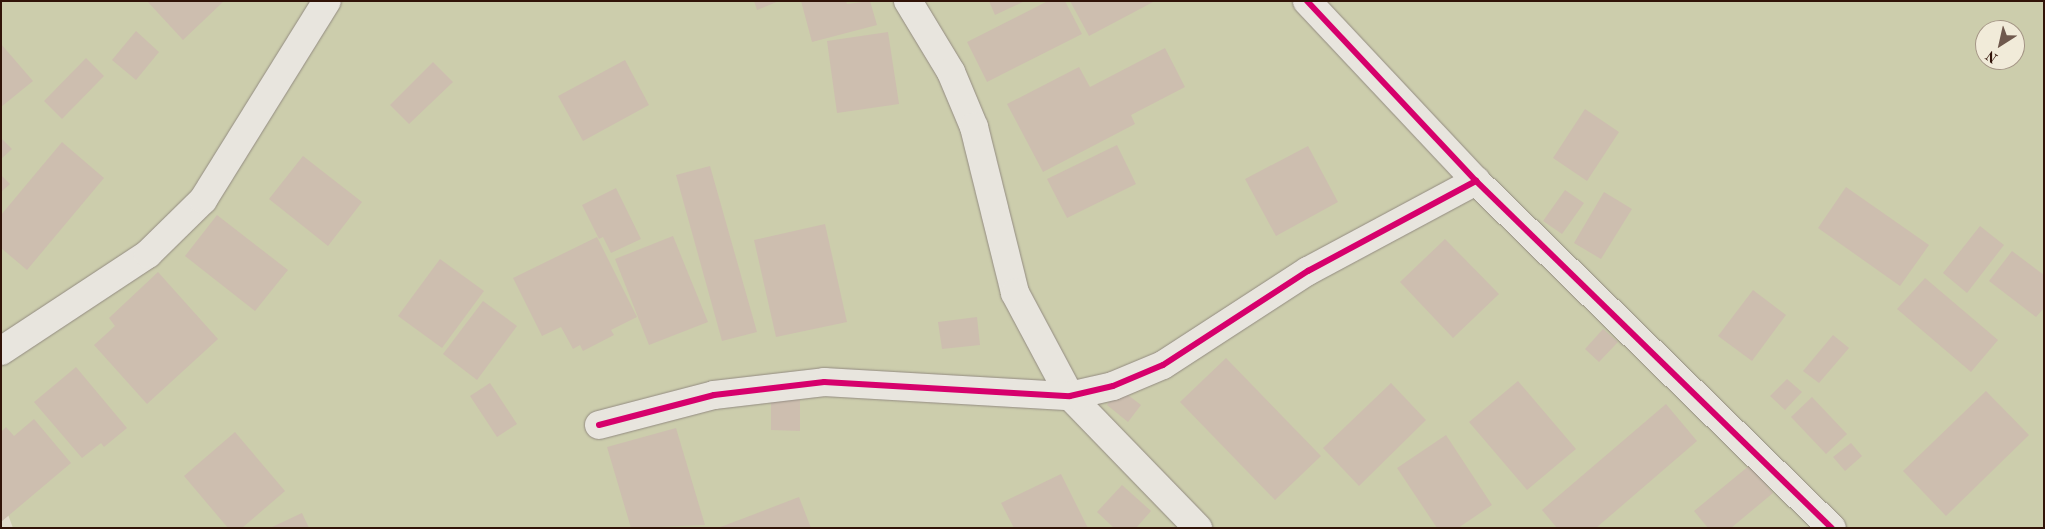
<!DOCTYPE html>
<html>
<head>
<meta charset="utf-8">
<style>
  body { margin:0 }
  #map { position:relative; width:2045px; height:529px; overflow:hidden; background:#e2dccc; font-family:"Old Standard TT",serif }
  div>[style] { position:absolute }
  .green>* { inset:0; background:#cccdac }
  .building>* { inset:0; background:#cdbeaf }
  .roads { filter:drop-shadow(0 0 1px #938b81) drop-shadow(0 0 1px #938b81) }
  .minor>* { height:28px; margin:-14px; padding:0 14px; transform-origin:14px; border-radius:14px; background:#e8e5de }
  .cycleway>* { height:6px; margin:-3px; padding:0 3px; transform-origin:3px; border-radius:3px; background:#d6006c }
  span { translate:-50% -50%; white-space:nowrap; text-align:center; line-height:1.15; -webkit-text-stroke:5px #f1ebd9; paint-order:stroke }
  .frame { position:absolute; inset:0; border:2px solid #311308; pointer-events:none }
  .north { position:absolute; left:1975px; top:20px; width:50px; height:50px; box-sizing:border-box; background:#f1ebd9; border:1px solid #a49585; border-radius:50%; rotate:215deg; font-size:14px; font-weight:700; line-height:20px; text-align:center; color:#311308 }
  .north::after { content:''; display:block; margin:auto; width:18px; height:22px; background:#6f594d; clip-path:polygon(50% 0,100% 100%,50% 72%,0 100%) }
</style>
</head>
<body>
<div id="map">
  <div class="green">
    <div style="clip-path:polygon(evenodd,1px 1px,2044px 1px,2044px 528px,13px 528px,1px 496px,1px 1px,1985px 30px,2015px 30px,2015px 60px,1985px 60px,1985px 30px)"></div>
  </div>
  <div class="building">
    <div style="clip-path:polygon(147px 1px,224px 1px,183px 40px)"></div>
    <div style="clip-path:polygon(754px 1px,779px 1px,757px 10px)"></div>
    <div style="clip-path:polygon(801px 1px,846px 1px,847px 4px,870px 1px,877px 25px,812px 42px)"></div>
    <div style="clip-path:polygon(989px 1px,1025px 1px,995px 15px)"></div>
    <div style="clip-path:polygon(1048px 1px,1065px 1px,1082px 34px,987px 82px,967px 42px)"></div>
    <div style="clip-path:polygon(1070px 1px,1155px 1px,1089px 36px)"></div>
    <div style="clip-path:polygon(136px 31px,159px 52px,136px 80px,112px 60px)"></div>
    <div style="clip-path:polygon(888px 32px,899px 104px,837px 113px,827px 41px)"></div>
    <div style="clip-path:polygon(1px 44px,33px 81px,1px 107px)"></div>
    <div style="clip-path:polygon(1165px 48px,1185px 87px,1131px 115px,1135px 124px,1043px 172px,1007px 104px,1079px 67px,1090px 87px)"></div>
    <div style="clip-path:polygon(86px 58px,104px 76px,62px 119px,44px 101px)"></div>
    <div style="clip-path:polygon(625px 60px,649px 105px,583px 141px,558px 96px)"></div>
    <div style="clip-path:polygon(433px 62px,453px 82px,409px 124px,390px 105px)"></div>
    <div style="clip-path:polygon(1585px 109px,1619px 132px,1587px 181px,1553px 158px)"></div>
    <div style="clip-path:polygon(1px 138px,12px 149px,1px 159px)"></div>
    <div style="clip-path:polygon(62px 142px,104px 178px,27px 270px,1px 248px,1px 215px)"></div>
    <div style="clip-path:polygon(1117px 145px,1136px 184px,1067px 218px,1047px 179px)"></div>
    <div style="clip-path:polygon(1308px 146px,1338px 202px,1276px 236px,1245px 179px)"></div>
    <div style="clip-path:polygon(303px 156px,362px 202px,328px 246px,269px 199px)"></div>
    <div style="clip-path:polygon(710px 166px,757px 332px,722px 341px,676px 175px)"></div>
    <div style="clip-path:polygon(1px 175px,10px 184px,1px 192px)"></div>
    <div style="clip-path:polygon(1846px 187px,1929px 245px,1900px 286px,1818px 228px)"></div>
    <div style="clip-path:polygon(616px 188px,641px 239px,611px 253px,603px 237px,599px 239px,582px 205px)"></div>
    <div style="clip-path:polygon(1565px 190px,1584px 203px,1562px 234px,1543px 221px)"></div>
    <div style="clip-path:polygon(1604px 192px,1632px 209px,1601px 259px,1574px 243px)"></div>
    <div style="clip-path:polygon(217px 215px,288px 270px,255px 311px,185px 256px)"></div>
    <div style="clip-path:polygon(825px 224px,847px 322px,776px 337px,754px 240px)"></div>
    <div style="clip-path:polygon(1980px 226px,2004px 245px,1967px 293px,1943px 273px)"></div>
    <div style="clip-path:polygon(673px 236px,708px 322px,649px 345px,615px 259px)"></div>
    <div style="clip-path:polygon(597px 237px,637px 317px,611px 330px,614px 335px,583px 351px,580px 345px,573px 349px,561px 327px,542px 336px,513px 278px)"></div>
    <div style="clip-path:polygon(1445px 239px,1499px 294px,1453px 338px,1400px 282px)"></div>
    <div style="clip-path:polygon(2012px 251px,2044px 275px,2044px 308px,2036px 317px,1989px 281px)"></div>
    <div style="clip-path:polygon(440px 259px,484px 291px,442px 348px,398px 316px)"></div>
    <div style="clip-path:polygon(158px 272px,218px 339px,147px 404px,94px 345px,115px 326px,109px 318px)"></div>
    <div style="clip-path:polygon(1925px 278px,1998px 340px,1971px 372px,1897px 309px)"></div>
    <div style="clip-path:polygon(1753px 290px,1786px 315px,1752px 361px,1718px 336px)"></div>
    <div style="clip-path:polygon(483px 301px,517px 326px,477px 380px,443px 354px)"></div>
    <div style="clip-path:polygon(977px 317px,980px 345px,942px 349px,938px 322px)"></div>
    <div style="clip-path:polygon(1603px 329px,1618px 342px,1599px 362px,1585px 349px)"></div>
    <div style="clip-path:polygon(1833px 335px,1849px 348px,1819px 383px,1803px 371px)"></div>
    <div style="clip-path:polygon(1226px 358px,1321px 456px,1275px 500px,1180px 402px)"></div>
    <div style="clip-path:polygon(76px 367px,127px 428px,104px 447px,101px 443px,82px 458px,34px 402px)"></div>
    <div style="clip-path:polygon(1787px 379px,1802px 392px,1785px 410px,1770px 396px)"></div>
    <div style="clip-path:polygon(1518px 381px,1576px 449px,1527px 490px,1469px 422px)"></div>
    <div style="clip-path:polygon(490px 383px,517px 424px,497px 437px,470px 396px)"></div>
    <div style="clip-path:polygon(1391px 383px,1426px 420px,1359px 486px,1323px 448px)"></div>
    <div style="clip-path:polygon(1119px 388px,1141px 405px,1128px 422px,1107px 405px)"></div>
    <div style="clip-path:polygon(1986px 391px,2029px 435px,1946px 516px,1903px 471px)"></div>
    <div style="clip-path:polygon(1812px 397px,1847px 434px,1826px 454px,1791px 417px)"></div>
    <div style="clip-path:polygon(771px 398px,800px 398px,800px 431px,771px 430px)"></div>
    <div style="clip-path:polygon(1666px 404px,1697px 441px,1596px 528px,1557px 528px,1542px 510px)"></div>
    <div style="clip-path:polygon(34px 419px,71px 463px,1px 522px,1px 432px,6px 427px,14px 436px)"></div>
    <div style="clip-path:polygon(676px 428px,705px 525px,631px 528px,607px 447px)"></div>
    <div style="clip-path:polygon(235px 432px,285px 491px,242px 528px,228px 528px,184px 476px)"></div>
    <div style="clip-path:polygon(1446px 435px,1492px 505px,1458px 528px,1437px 528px,1397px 468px)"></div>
    <div style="clip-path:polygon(1851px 443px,1862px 456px,1845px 471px,1833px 457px)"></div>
    <div style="clip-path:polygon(1750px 465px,1773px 493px,1731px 528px,1708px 528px,1694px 511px)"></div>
    <div style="clip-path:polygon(1061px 474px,1088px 528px,1014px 528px,1001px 503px)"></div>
    <div style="clip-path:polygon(1122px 485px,1151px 511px,1136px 528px,1114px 528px,1097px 512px)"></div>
    <div style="clip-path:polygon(799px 497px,811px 528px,718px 528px)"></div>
    <div style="clip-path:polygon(302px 513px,309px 528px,270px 528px)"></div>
  </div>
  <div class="roads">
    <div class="minor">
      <div style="left:908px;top:1px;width:83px;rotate:58.8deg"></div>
      <div style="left:951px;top:72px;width:60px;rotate:67.3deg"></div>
      <div style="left:974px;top:127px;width:171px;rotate:76.1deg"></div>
      <div style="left:1015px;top:293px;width:117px;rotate:61.9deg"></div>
      <div style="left:1070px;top:396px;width:184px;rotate:45.9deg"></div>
      <div style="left:1307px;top:1px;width:247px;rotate:46.8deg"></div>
      <div style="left:1476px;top:181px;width:497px;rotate:44.3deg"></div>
      <div style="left:1px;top:351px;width:176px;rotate:-33.4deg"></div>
      <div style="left:148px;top:254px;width:77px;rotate:-44.5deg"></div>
      <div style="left:203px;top:200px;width:234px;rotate:-58.1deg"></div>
      <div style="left:599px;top:425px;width:119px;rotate:-14.6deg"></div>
      <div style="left:714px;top:395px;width:111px;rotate:-6.7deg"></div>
      <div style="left:824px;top:382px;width:246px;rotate:3.3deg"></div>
      <div style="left:1070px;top:396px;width:44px;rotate:-13.1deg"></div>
      <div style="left:1113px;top:386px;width:54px;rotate:-22.8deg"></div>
      <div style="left:1163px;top:365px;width:173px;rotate:-33deg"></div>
      <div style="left:1308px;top:271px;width:191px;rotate:-28.2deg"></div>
    </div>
  </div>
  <div class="cycleway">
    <div style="left:1307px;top:1px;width:247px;rotate:46.8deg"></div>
    <div style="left:1476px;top:181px;width:497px;rotate:44.3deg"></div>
    <div style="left:599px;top:425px;width:119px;rotate:-14.6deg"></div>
    <div style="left:714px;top:395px;width:111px;rotate:-6.7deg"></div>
    <div style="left:824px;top:382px;width:246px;rotate:3.3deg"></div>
    <div style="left:1070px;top:396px;width:44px;rotate:-13.1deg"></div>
    <div style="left:1113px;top:386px;width:54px;rotate:-22.8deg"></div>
    <div style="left:1163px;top:365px;width:173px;rotate:-33deg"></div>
    <div style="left:1308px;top:271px;width:191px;rotate:-28.2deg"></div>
  </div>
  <div class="frame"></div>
  <div class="north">N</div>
</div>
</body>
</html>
